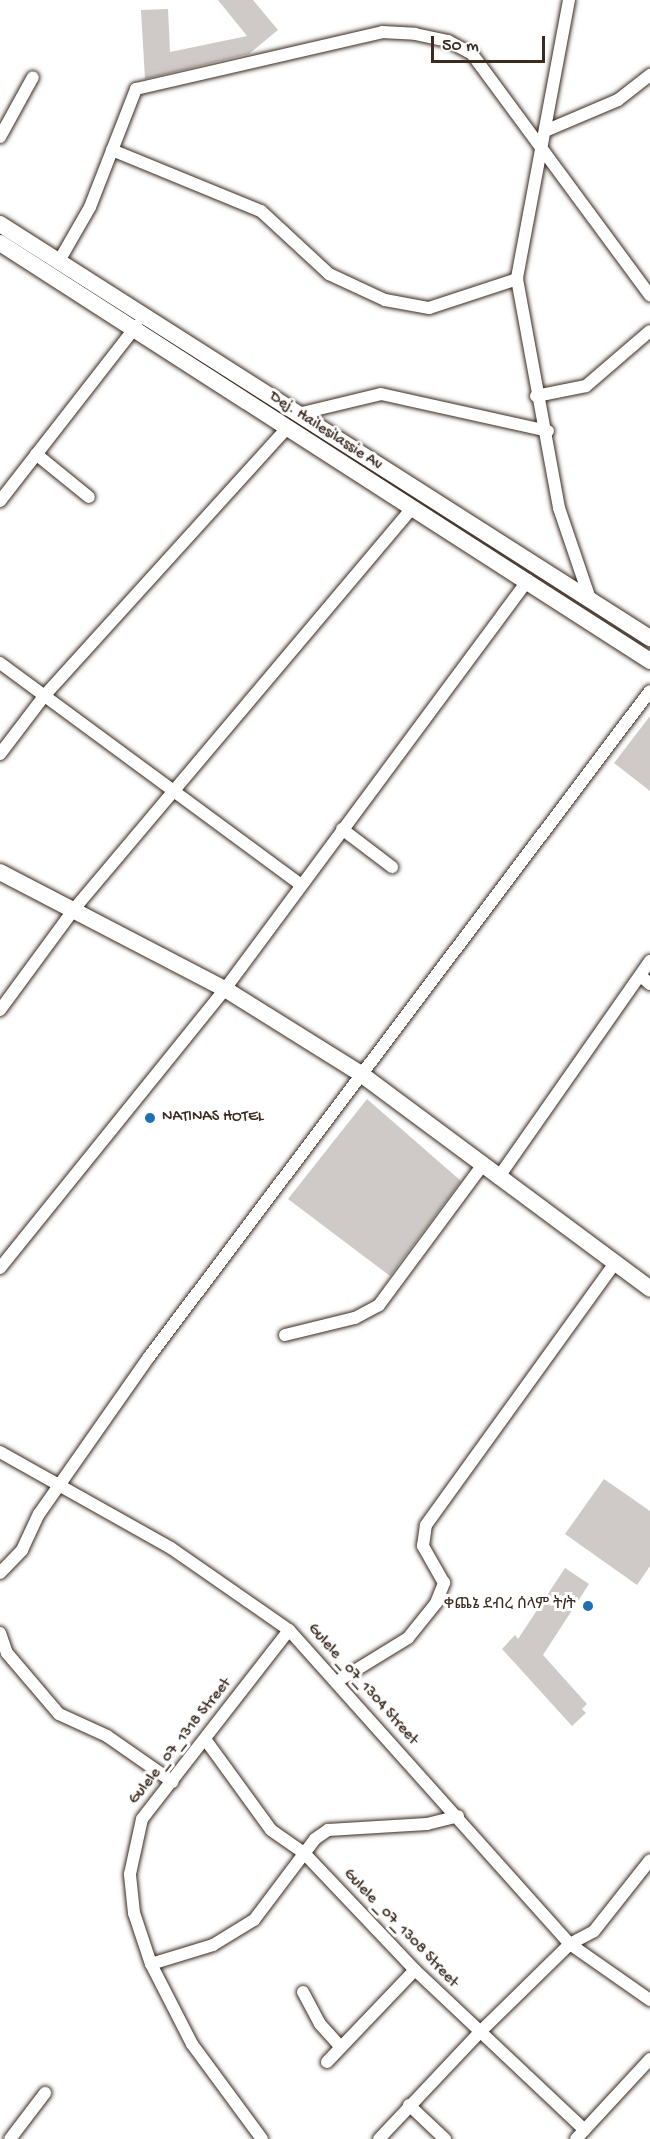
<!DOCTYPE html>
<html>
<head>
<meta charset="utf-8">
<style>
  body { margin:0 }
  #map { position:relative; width:650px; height:2139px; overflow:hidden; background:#fff; font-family:"Gochi Hand","Noto Sans Ethiopic",sans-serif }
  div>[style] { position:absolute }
  .building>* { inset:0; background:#cfcac7 }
  .roads { filter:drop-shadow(0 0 2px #3b2a1e) drop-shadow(0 0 2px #3b2a1e) }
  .street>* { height:12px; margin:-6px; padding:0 6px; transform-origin:6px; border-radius:6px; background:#fff }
  .secondary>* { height:16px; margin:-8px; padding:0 8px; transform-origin:8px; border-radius:8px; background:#fff }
  .dots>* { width:16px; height:16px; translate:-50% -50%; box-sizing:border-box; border:3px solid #fff; border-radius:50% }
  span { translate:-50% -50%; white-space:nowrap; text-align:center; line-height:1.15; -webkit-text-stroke:6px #fff; paint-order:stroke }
  .street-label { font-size:16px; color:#3b2a1e }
  .poi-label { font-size:16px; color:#3b2a1e }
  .left { translate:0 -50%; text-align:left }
  .right { translate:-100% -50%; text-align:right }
  .scale { position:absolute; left:431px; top:36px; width:114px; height:27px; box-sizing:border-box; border:3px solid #3b2a1e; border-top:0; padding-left:8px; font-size:18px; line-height:21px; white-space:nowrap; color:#3b2a1e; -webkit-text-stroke:4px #fff; paint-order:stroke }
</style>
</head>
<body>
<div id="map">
  <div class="building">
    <div style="clip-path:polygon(218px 0,253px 0,278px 30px,249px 54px,145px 79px,141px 10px,168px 9px,170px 52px,247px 36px)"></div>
    <div style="clip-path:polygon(650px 716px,650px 791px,614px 763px)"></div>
    <div style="clip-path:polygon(367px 1099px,461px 1181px,390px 1276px,288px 1199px)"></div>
    <div style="clip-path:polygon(604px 1479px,650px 1511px,650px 1566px,637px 1585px,565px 1534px)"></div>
    <div style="clip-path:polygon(565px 1568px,589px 1584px,543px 1655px,587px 1704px,582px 1709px,586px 1713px,572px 1726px,502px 1649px,515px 1635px,518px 1639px)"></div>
  </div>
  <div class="roads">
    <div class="street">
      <div style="left:569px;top:0;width:284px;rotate:100.6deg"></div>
      <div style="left:517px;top:279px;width:233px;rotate:79.6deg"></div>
      <div style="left:559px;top:508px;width:93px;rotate:71.2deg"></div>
      <div style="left:545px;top:131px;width:79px;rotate:-23deg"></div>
      <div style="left:618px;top:100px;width:41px;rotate:-38deg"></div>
      <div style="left:0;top:137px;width:68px;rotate:-61.2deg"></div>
      <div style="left:112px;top:150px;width:161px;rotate:22.3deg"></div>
      <div style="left:261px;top:211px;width:93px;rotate:42.8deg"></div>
      <div style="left:329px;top:274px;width:62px;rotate:24.9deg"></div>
      <div style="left:385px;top:300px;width:45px;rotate:10.3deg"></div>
      <div style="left:429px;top:308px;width:93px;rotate:-18.2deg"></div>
      <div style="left:59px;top:261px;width:62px;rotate:-60.1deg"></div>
      <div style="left:90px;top:207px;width:127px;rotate:-68.7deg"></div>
      <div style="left:136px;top:89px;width:253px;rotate:-13deg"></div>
      <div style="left:382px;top:32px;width:33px;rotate:3deg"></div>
      <div style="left:415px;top:34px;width:34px;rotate:12deg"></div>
      <div style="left:448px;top:41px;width:27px;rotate:28deg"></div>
      <div style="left:472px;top:54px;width:300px;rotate:53.6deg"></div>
      <div style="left:536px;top:396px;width:51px;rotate:-11.3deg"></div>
      <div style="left:586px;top:386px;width:84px;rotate:-40.7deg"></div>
      <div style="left:298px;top:414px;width:85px;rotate:-13.5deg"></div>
      <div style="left:381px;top:394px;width:171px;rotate:12.5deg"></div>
      <div style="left:36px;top:454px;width:68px;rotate:39.1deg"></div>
      <div style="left:0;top:501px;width:222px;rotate:-52.1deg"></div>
      <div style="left:0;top:663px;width:374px;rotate:36.4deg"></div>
      <div style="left:0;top:754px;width:74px;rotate:-52.7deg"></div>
      <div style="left:45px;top:695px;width:360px;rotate:-47.8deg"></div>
      <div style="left:342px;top:829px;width:63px;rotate:37.2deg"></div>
      <div style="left:641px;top:976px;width:12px;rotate:42deg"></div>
      <div style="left:0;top:1010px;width:127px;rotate:-53.7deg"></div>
      <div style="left:75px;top:908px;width:524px;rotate:-49.87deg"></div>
      <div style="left:498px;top:1178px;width:265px;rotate:-55deg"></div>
      <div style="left:0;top:1268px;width:358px;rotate:-51.1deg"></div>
      <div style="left:225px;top:989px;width:509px;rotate:-53.47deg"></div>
      <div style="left:285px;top:1335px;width:72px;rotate:-13.7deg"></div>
      <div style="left:355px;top:1318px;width:27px;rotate:-28deg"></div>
      <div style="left:379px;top:1305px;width:173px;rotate:-53.5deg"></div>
      <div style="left:0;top:1452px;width:196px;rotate:29.3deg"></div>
      <div style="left:171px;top:1548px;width:144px;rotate:34.8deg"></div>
      <div style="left:289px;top:1630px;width:421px;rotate:48.2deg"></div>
      <div style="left:570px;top:1944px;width:98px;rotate:35deg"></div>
      <div style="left:0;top:1573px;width:32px;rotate:-46deg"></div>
      <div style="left:22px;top:1550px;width:40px;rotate:-65deg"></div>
      <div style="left:39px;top:1514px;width:192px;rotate:-55deg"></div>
      <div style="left:149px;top:1357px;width:833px;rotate:-53.05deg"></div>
      <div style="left:0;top:1633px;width:21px;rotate:71deg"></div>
      <div style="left:7px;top:1653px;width:80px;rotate:49.6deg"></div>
      <div style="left:59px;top:1714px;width:53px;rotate:24.6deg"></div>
      <div style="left:107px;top:1736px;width:80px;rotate:34.9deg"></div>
      <div style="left:338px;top:1681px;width:82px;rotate:-31.6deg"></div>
      <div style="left:408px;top:1638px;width:45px;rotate:-51.3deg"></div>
      <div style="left:436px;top:1603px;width:22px;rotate:-68deg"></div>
      <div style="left:444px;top:1583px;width:43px;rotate:-119.6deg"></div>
      <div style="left:423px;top:1546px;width:21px;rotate:-82deg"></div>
      <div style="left:426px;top:1525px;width:322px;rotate:-54.2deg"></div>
      <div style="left:205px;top:1739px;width:112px;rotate:54deg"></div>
      <div style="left:271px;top:1830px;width:40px;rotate:34.9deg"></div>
      <div style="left:304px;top:1853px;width:161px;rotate:46.5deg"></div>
      <div style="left:415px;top:1970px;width:233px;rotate:43.3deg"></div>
      <div style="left:151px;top:1964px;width:65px;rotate:-17deg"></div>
      <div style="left:213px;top:1945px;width:48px;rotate:-31.4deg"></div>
      <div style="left:254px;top:1920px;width:101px;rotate:-53deg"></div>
      <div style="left:315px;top:1839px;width:16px;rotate:-35deg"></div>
      <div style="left:328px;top:1830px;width:99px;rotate:-3.5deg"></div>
      <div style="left:427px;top:1824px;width:32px;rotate:-14deg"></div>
      <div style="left:303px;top:1992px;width:36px;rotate:62deg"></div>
      <div style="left:320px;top:2024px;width:31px;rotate:48deg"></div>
      <div style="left:327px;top:2062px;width:127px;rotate:-46.3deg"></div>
      <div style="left:409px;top:2105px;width:50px;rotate:43.4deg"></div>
      <div style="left:10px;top:2139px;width:58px;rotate:-52.7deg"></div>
      <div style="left:262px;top:2139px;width:118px;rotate:-126.4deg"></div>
      <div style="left:192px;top:2044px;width:90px;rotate:-117.1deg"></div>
      <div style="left:151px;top:1964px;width:54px;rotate:-108.4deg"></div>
      <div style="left:134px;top:1913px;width:39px;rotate:-96deg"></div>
      <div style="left:130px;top:1874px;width:56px;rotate:-77.7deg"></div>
      <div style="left:142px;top:1819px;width:239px;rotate:-52.1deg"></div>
      <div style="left:379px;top:2139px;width:147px;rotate:-46.7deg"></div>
      <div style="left:480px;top:2032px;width:126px;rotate:-44.4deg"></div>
      <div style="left:570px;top:1944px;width:27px;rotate:-28deg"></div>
      <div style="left:594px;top:1931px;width:90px;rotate:-51.7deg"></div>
      <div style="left:576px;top:2139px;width:109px;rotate:-47.2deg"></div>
    </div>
    <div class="secondary">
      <div style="left:0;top:224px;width:771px;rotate:32.49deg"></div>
      <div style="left:0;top:243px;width:773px;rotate:32.74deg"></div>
      <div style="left:0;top:872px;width:254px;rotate:27.5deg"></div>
      <div style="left:225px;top:989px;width:160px;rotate:32deg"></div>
      <div style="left:361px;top:1074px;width:360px;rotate:36.6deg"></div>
    </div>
  </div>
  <div class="dots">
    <div style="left:150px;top:1118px;background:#1f6fb2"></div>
    <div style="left:588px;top:1606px;background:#1f6fb2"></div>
  </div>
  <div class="street-label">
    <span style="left:325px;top:432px;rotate:33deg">Dej. Hailesilassie Av</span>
    <span style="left:362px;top:1685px;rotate:48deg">Gulele _07_1304 Street</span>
    <span style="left:181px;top:1742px;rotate:-52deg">Gulele _07_1318 Street</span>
    <span style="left:400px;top:1929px;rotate:46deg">Gulele _07_1308 Street</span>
  </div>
  <div class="poi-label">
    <span class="left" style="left:162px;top:1118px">NATINAS HOTEL</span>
    <span class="right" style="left:576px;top:1606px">ቀጨኔ ደብረ ሰላም ት/ት</span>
  </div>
  <div class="scale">50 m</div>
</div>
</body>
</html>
